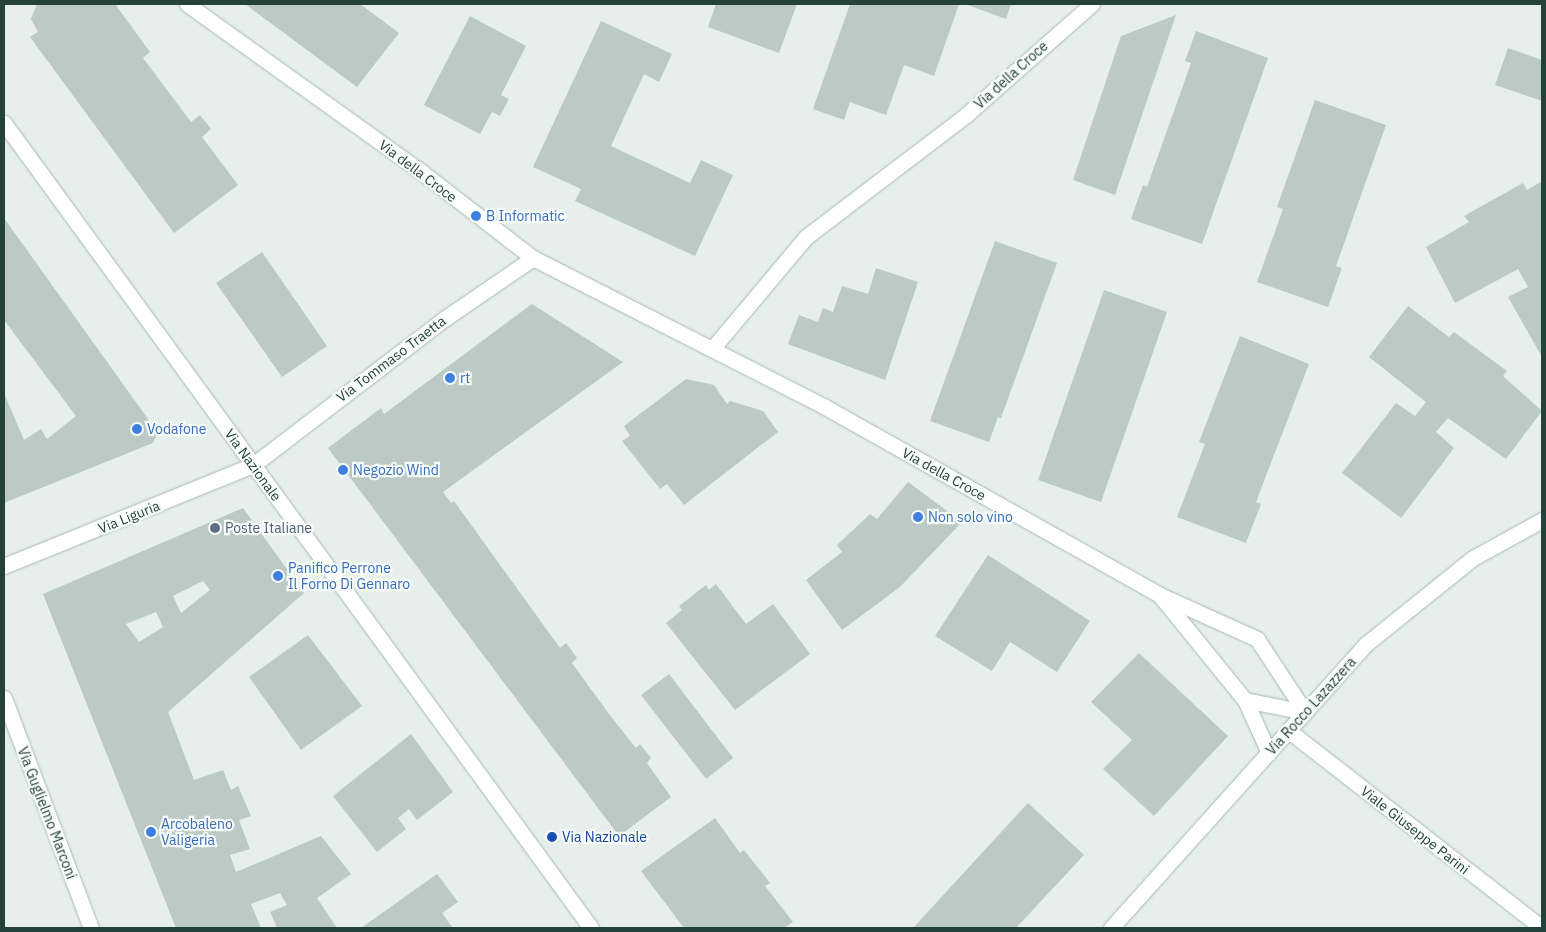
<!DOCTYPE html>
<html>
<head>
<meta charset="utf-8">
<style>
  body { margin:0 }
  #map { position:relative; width:1546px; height:932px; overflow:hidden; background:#e6efeb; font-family:"IBM Plex Sans",sans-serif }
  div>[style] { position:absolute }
  .building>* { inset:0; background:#bbcac4 }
  .roads { filter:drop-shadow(0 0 1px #a8b8b2) drop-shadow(0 0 1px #a8b8b2) }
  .minor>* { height:15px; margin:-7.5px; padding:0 7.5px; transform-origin:7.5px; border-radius:7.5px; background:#fff }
  .tertiary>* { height:15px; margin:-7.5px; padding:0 7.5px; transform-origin:7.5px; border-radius:7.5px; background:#fff }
  .dots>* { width:14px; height:14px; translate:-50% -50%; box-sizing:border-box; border:2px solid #f7fbf9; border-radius:50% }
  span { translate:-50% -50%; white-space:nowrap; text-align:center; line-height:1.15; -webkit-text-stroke:4.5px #f7fbf9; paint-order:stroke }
  .street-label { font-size:14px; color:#24423a }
  .shop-label { font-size:14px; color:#366cbe }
  .left { translate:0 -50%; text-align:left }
  .service-label { font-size:14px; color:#4e5e75 }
  .transit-label { font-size:14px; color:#164399 }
  .frame { position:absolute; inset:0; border:5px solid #24423a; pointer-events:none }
</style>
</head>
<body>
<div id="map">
  <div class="building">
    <div style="clip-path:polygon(37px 4px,115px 4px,150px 52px,143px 58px,191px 122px,200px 115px,211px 129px,202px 137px,238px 185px,174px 233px,30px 37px,38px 32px,31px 19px)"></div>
    <div style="clip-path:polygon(245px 4px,360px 4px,399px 33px,357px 87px)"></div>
    <div style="clip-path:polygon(716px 4px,734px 5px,797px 4px,779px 53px,708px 27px)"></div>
    <div style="clip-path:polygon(850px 4px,959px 4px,934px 76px,904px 65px,886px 115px,850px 102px,844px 120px,813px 109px)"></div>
    <div style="clip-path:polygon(965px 4px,1011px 4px,1006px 19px)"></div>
    <div style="clip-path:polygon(1176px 15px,1115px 195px,1073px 180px,1121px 36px)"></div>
    <div style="clip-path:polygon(470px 16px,526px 46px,501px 95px,509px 99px,500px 116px,492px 112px,480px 134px,424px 105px)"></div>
    <div style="clip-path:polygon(601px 21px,672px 54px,659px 82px,644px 74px,611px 146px,690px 183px,701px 160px,733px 175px,695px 256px,575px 201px,581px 189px,533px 167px)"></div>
    <div style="clip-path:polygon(1196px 31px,1268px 58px,1202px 244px,1131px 219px,1143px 185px,1147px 187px,1191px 63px,1185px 61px)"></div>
    <div style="clip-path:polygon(1508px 48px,1542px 60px,1542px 101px,1495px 85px)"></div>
    <div style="clip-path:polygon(1315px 100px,1386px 125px,1336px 266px,1342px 268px,1328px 307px,1257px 282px,1283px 209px,1277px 207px)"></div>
    <div style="clip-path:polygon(1542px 181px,1542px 357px,1508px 297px,1528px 287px,1518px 269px,1455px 303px,1426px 247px,1469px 222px,1464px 216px,1523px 183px,1527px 190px)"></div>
    <div style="clip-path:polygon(4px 218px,158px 433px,153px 443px,4px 503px,4px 393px,24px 440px,41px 429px,47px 439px,76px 416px,4px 320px)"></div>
    <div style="clip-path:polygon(995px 241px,1057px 263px,1001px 418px,998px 417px,989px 442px,930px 421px)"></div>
    <div style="clip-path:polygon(262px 252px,327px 346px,282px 377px,216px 283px)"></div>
    <div style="clip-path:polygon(876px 268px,918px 282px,885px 380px,788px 344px,799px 315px,818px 322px,823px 308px,833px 312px,842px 286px,868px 294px)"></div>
    <div style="clip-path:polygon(1104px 290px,1167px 312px,1101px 502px,1038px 480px)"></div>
    <div style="clip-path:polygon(532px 304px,623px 362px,443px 492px,451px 503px,454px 501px,560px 648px,566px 643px,577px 658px,572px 663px,609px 714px,636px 748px,640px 744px,651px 758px,647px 763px,671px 797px,619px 836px,328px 448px,381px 408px,384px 414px)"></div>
    <div style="clip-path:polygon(1408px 306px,1449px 337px,1454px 332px,1507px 371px,1503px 376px,1542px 411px,1506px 459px,1448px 418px,1436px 432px,1454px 448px,1401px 518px,1342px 473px,1396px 403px,1415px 416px,1426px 402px,1369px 357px)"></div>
    <div style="clip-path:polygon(1240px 336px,1309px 364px,1256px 502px,1261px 504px,1246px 543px,1177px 517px,1205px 444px,1199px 442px)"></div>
    <div style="clip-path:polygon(686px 379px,714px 385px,727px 404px,730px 401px,763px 411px,778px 432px,684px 505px,667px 484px,660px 489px,622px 441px,630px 436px,624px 426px)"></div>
    <div style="clip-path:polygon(908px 482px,962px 522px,900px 587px,842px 630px,806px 580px,842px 552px,837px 545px,870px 514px,877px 519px)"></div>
    <div style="clip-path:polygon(evenodd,243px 508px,304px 593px,168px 712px,194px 780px,223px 770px,231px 790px,238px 786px,251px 816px,239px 820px,250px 849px,230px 855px,236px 872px,321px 836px,351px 874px,317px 898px,337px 928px,277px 928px,270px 912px,287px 905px,280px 893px,251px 904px,261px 928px,176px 928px,43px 594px,243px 508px,203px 581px,210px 590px,181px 613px,173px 596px,203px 581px,243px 508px,156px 612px,163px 627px,139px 642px,126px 624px,156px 612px)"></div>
    <div style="clip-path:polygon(988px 555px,1090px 621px,1057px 672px,1010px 642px,992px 671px,935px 636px)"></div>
    <div style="clip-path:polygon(716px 584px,746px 624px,773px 604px,810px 654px,735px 710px,666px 623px,682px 610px,679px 606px,706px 585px,709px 590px)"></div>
    <div style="clip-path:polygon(308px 635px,362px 706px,301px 750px,249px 677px)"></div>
    <div style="clip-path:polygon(1139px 653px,1228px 736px,1154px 816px,1103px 769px,1132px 740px,1091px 702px)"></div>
    <div style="clip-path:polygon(669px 674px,733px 758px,706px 779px,641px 695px)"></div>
    <div style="clip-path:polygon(411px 734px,453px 792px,417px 820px,409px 809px,398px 818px,406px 829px,377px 852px,333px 796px)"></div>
    <div style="clip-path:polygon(1028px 803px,1084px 855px,1016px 928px,913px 928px)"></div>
    <div style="clip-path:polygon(715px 818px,740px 853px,744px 850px,770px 883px,765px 886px,793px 922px,784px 928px,684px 928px,641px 871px)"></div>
    <div style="clip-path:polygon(437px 874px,458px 902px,442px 913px,453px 928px,361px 928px)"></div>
  </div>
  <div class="roads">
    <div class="minor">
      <div style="left:187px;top:4px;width:285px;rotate:35.6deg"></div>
      <div style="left:419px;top:170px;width:144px;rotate:37.7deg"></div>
      <div style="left:533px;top:258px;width:328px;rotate:27deg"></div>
      <div style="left:825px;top:407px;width:384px;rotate:29.3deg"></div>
      <div style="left:1160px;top:595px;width:107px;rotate:24.4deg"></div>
      <div style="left:1257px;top:639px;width:87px;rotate:56.7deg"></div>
      <div style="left:1305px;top:712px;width:61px;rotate:-168.7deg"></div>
      <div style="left:712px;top:349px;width:146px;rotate:-50deg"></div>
      <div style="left:806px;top:237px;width:201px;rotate:-37.3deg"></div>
      <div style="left:966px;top:115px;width:168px;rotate:-41.4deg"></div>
      <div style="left:4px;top:566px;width:269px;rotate:-22.1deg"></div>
      <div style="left:253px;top:465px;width:240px;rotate:-37.4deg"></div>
      <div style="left:444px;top:319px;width:108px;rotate:-34.4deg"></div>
      <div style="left:1162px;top:598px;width:132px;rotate:50.9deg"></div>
      <div style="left:1245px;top:700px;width:58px;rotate:65.6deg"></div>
      <div style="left:4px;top:698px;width:246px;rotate:69.3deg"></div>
      <div style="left:1289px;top:731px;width:321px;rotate:37.9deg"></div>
      <div style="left:1111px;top:928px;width:382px;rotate:-48.1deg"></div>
      <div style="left:1366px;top:644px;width:137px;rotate:-38.8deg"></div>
      <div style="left:1473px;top:558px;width:79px;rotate:-28.8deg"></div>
    </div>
    <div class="tertiary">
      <div style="left:4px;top:123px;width:996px;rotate:53.9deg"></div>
    </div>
  </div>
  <div class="dots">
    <div style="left:476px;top:216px;background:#3f7fe0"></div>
    <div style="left:450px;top:378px;background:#3f7fe0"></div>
    <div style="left:137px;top:429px;background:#3f7fe0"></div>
    <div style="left:343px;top:470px;background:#3f7fe0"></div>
    <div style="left:918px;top:517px;background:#3f7fe0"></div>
    <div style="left:215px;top:528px;background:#5c6f8a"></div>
    <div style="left:278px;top:576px;background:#3f7fe0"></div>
    <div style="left:151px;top:832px;background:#3f7fe0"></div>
    <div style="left:552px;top:837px;background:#1a4fb4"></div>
  </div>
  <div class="street-label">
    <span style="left:1011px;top:75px;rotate:-42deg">Via della Croce</span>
    <span style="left:418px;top:171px;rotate:37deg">Via della Croce</span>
    <span style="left:391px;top:359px;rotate:-37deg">Via Tommaso Traetta</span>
    <span style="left:253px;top:465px;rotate:54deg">Via Nazionale</span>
    <span style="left:944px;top:474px;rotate:29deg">Via della Croce</span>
    <span style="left:129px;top:517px;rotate:-22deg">Via Liguria</span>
    <span style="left:1311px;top:706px;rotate:-48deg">Via Rocco Lazazzera</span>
    <span style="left:47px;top:813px;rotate:69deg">Via Guglielmo Marconi</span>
    <span style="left:1415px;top:830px;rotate:38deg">Viale Giuseppe Parini</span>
  </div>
  <div class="shop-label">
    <span class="left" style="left:486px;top:216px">B Informatic</span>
    <span class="left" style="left:460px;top:378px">rt</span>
    <span class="left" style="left:147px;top:429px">Vodafone</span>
    <span class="left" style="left:353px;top:470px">Negozio Wind</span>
    <span class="left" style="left:928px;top:517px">Non solo vino</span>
    <span class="left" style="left:288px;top:576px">Panifico Perrone<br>Il Forno Di Gennaro</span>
    <span class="left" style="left:161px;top:832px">Arcobaleno<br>Valigeria</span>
  </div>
  <div class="service-label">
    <span class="left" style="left:225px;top:528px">Poste Italiane</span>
  </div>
  <div class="transit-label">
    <span class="left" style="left:562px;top:837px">Via Nazionale</span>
  </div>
  <div class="frame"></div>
</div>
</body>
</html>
